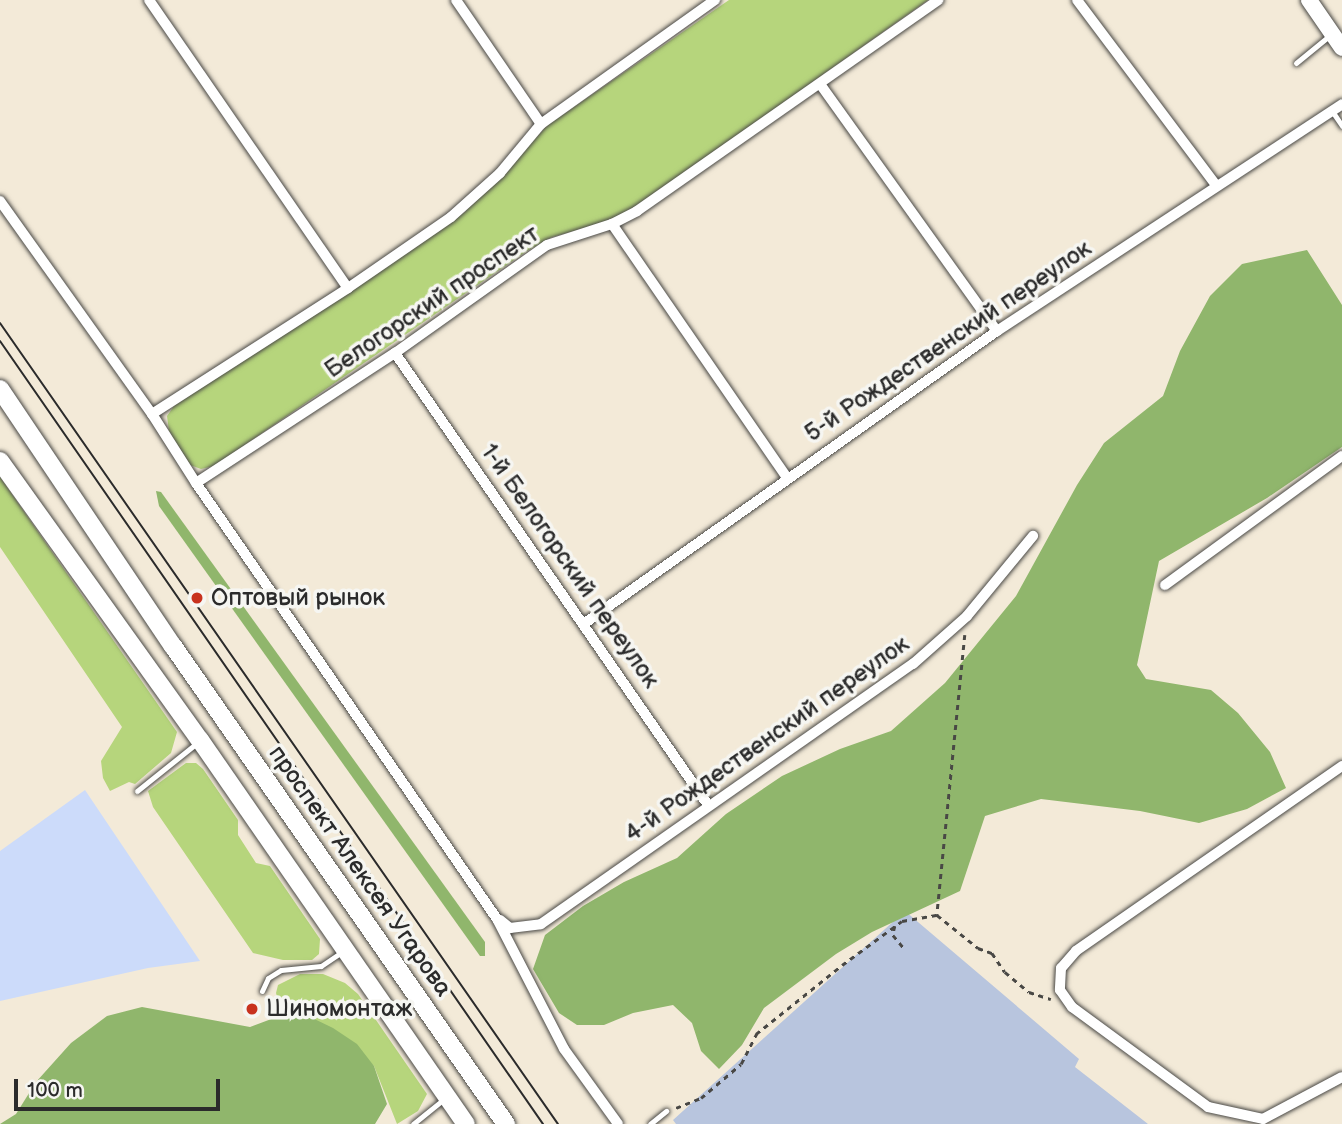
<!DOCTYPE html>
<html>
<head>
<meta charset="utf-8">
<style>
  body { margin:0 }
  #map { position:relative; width:1342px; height:1124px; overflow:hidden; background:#f3ead8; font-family:"Balsamiq Sans",sans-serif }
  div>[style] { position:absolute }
  .built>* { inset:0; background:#ccdbfa }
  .industrial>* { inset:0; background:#b8c5de }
  .green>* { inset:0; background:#b6d57c }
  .forest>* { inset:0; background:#90b66c }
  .path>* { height:2.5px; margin-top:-1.25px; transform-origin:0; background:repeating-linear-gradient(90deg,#494845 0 5px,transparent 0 10px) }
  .roads { filter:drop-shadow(0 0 2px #494845) drop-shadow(0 0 2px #494845) }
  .lane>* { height:5px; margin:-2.5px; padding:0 2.5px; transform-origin:2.5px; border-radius:2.5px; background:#fff }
  .street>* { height:10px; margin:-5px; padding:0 5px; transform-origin:5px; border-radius:5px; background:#fff }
  .secondary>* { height:16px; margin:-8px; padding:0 8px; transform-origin:8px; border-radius:8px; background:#fff }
  .primary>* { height:18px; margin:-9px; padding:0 9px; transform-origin:9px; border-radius:9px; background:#fff }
  .tram>* { height:2px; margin:-1px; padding:0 1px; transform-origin:1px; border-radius:1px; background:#2b2b2b }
  .dots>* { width:19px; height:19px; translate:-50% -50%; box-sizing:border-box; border:4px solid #f6f6f2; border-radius:50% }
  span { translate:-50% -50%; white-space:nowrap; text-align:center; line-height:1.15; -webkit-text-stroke:7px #f6f6f2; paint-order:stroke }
  .street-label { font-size:24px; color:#2b2b2b }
  .poi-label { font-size:24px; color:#2b2b2b }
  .left { translate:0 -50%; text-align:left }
  .scale { position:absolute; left:14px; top:1079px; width:206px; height:32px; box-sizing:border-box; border:4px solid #2b2b2b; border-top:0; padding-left:9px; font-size:21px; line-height:24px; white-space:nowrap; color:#2b2b2b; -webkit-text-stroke:5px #f6f6f2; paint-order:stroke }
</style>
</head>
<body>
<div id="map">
  <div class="built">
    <div style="clip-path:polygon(85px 790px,200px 961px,148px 968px,0 1001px,0 851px)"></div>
  </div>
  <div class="industrial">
    <div style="clip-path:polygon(905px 911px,1079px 1059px,1075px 1067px,1148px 1124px,676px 1124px,673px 1120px)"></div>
  </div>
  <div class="green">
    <div style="clip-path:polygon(729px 0,928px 0,629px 212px,600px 224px,552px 237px,527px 251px,214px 466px,201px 469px,190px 465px,169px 431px,167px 416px,174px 406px,465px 212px,548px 125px)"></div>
    <div style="clip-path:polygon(0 477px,177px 732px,171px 753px,135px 784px,129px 782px,110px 791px,103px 778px,101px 761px,122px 727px,0 547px)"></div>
    <div style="clip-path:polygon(186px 763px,196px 763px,203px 769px,238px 820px,238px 835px,256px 863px,270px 866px,320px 939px,319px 954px,312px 960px,283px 960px,253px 953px,153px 807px,148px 791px)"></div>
    <div style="clip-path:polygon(300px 974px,323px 974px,345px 983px,358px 994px,427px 1094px,418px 1111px,397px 1124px,374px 1066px,304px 1014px,282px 1015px,276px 993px,278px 985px)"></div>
  </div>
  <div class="forest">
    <div style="clip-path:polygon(1307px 250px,1342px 305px,1342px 447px,1267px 498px,1159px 561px,1137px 665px,1146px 679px,1211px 690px,1238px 713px,1270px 752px,1286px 788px,1247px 809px,1199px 823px,1140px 811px,1041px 799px,985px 816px,960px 891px,872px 932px,836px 954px,764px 1008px,742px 1045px,719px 1069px,701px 1051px,692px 1023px,673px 1005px,633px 1013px,604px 1025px,577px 1025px,559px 1013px,533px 969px,545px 935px,583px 906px,624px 882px,677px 858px,726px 814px,782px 776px,840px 749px,891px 731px,945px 683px,1016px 596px,1077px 485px,1104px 443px,1163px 396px,1180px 351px,1210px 296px,1242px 264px)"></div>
    <div style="clip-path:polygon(156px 491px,161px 492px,485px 942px,485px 956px,480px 956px,159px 506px)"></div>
    <div style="clip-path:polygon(142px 1007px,250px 1027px,282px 1015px,304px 1014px,333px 1028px,357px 1044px,374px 1066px,387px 1104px,375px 1124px,0 1124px,16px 1114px,36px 1082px,71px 1043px,107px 1016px)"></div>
  </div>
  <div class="path">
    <div style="left:965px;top:635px;width:281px;rotate:95.7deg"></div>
    <div style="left:937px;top:915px;width:53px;rotate:38.8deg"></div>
    <div style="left:978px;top:948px;width:15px;rotate:20deg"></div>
    <div style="left:992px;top:953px;width:23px;rotate:56deg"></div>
    <div style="left:1005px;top:972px;width:31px;rotate:40deg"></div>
    <div style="left:1029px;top:992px;width:23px;rotate:18deg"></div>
    <div style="left:895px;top:926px;width:9px;rotate:103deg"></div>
    <div style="left:893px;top:935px;width:16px;rotate:50deg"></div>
    <div style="left:676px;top:1108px;width:27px;rotate:-22deg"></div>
    <div style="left:701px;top:1098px;width:52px;rotate:-40.4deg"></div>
    <div style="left:741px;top:1064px;width:34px;rotate:-63deg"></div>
    <div style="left:756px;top:1034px;width:110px;rotate:-38.7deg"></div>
    <div style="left:842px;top:965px;width:74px;rotate:-36.3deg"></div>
    <div style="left:902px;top:921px;width:36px;rotate:-10deg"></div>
  </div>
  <div class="roads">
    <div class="lane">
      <div style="left:1296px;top:63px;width:43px;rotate:-39.3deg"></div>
      <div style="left:1332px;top:111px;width:18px;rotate:56deg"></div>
      <div style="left:137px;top:791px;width:77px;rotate:-38.7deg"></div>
      <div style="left:262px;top:991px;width:14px;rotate:-65deg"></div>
      <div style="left:268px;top:978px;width:15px;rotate:-32deg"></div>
      <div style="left:281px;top:970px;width:40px;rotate:-5.7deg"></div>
      <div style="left:321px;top:966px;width:25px;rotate:-34deg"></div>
      <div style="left:413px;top:1124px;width:38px;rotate:-39deg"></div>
      <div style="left:650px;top:1124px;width:21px;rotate:-39deg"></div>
    </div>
    <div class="street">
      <div style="left:149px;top:0;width:350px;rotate:55.4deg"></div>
      <div style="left:456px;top:0;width:150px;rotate:55.6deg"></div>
      <div style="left:1077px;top:0;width:231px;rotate:53.1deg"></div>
      <div style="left:820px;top:84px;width:304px;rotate:54.4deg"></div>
      <div style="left:0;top:201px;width:262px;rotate:54.5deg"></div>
      <div style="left:152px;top:414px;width:82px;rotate:57.5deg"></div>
      <div style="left:196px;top:483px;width:530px;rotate:55.38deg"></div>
      <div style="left:497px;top:919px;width:146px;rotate:62.7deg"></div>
      <div style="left:564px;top:1049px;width:92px;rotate:54.2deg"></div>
      <div style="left:612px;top:224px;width:308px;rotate:55.4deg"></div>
      <div style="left:395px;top:353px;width:550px;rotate:55.3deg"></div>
      <div style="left:152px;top:414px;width:233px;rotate:-32.7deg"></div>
      <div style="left:348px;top:288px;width:125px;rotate:-34.6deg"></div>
      <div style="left:451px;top:217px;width:66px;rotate:-41.9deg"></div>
      <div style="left:500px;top:173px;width:64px;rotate:-50.1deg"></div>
      <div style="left:541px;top:124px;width:214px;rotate:-35.5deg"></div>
      <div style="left:196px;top:483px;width:238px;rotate:-33.2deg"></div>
      <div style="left:395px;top:353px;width:186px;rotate:-35.4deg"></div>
      <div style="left:547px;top:245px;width:68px;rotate:-17.9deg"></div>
      <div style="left:612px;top:224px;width:28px;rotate:-27deg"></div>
      <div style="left:637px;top:211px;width:368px;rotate:-35deg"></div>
      <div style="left:1165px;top:585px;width:219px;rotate:-36.1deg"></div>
      <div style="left:585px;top:623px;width:505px;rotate:-35.33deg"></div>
      <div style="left:997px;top:331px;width:413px;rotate:-33.3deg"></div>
      <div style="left:1342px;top:766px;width:324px;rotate:145.2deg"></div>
      <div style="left:1076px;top:951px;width:23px;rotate:131deg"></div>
      <div style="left:1061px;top:968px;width:22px;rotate:93deg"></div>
      <div style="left:1060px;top:990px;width:21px;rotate:55deg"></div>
      <div style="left:1072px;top:1007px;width:169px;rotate:36.3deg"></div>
      <div style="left:1208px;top:1107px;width:56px;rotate:12.3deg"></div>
      <div style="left:1263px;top:1119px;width:89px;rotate:-28deg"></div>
      <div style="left:500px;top:920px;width:13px;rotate:39deg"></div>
      <div style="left:510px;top:928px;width:31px;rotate:-7deg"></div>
      <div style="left:541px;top:924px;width:454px;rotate:-35deg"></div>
      <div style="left:913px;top:664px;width:72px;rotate:-41.6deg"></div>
      <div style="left:967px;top:616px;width:104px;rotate:-50.5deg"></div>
    </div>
    <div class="secondary">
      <div style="left:1309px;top:0;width:58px;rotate:55.5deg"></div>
    </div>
    <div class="primary">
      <div style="left:0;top:389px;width:310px;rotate:56.1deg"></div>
      <div style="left:173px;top:646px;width:583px;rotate:55.14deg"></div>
      <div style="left:0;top:461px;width:343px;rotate:54.4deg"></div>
      <div style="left:200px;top:740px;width:467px;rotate:55.3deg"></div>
    </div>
  </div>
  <div class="tram">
    <div style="left:0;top:323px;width:976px;rotate:55.14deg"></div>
    <div style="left:0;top:341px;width:953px;rotate:55.26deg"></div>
  </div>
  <div class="dots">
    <div style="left:197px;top:598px;background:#c8321e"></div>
    <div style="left:252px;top:1009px;background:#c8321e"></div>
  </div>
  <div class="street-label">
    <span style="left:432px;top:302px;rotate:-34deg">Белогорский проспект</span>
    <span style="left:948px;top:341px;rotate:-34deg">5-й Рождественский переулок</span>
    <span style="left:570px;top:566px;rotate:55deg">1-й Белогорский переулок</span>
    <span style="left:767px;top:739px;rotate:-35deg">4-й Рождественский переулок</span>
    <span style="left:360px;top:871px;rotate:55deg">проспект Алексея Угарова</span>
  </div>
  <div class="poi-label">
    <span class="left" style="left:211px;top:598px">Оптовый рынок</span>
    <span class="left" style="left:266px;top:1009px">Шиномонтаж</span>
  </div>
  <div class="scale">100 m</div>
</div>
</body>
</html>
